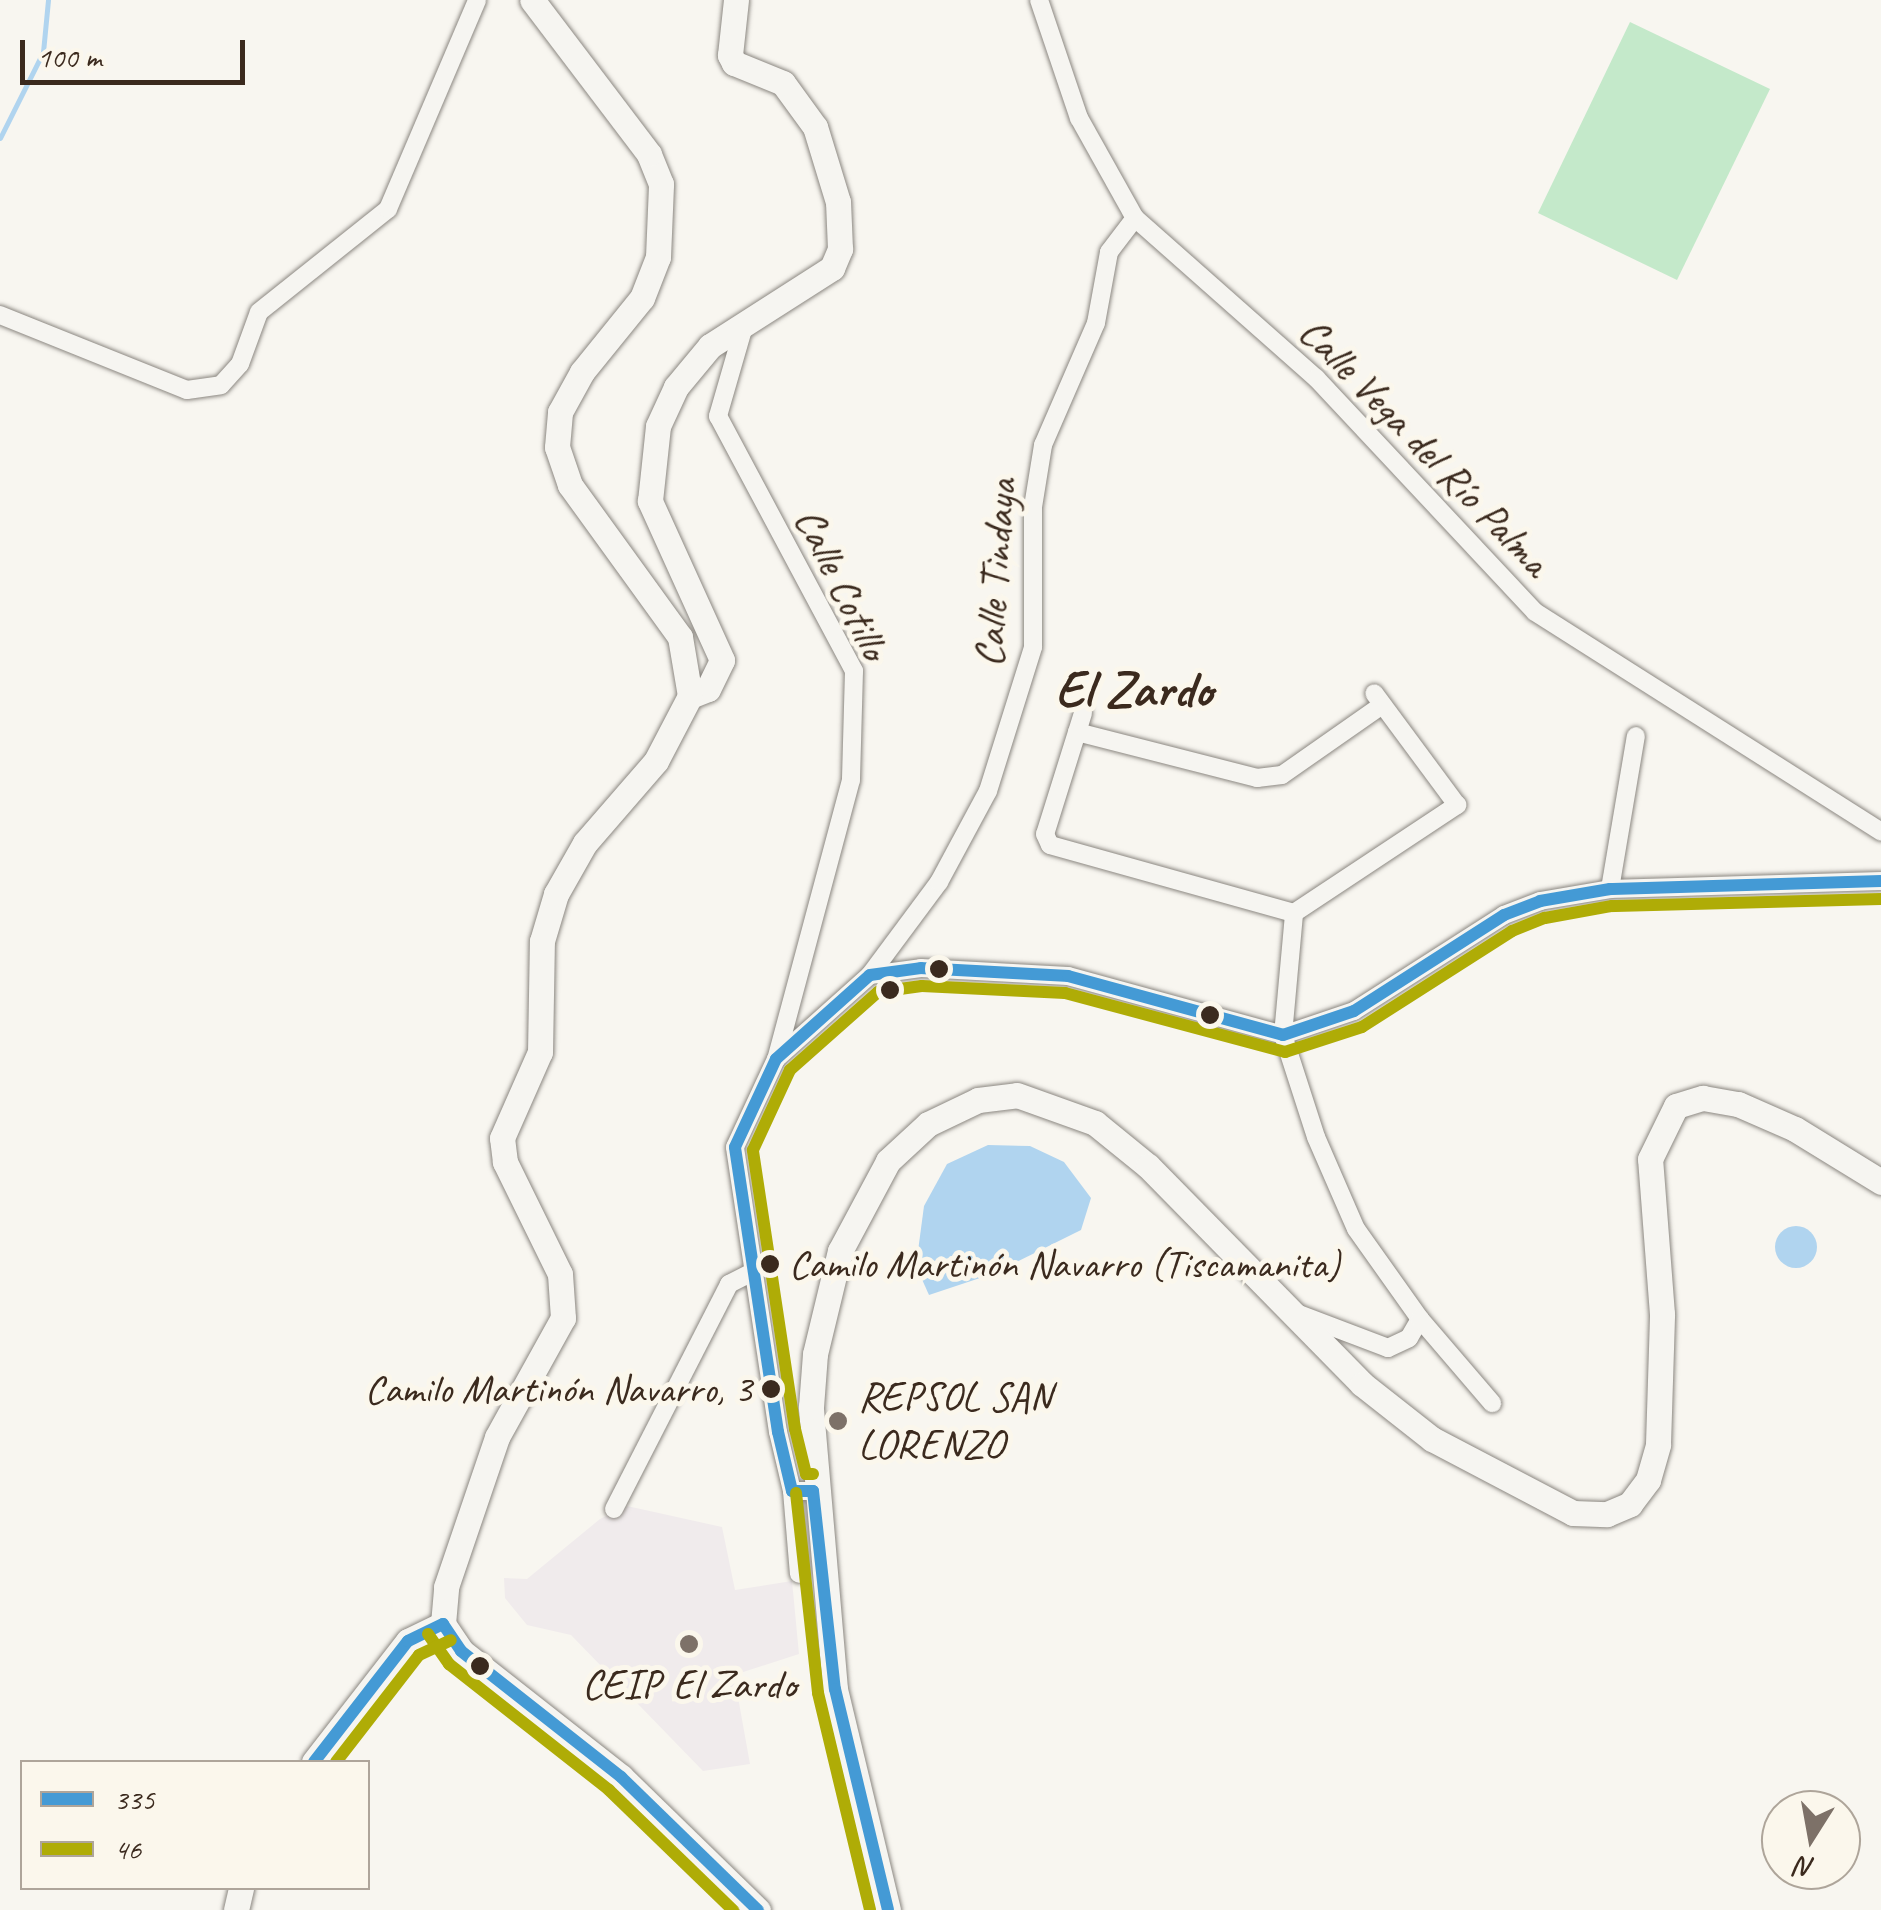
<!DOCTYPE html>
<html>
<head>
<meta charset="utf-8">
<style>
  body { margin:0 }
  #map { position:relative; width:1881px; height:1910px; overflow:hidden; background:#f8f6f0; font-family:Caveat,sans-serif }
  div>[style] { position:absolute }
  .built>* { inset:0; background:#f0ebec }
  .green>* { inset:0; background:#c4e9ca }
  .water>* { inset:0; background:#b0d4ef }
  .round { border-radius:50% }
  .stream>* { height:5px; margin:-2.5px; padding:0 2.5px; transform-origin:2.5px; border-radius:2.5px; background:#b0d4ef }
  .roads { filter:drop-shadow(0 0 2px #8b8781) drop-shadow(0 0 2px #8b8781) }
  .street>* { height:18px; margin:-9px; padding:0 9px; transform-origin:9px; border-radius:9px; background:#f6f5f1 }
  .secondary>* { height:25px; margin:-12.5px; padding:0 12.5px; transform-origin:12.5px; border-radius:12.5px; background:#f6f5f1 }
  .bus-1>* { height:12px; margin:-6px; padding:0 6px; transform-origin:6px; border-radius:6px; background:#449ad5 }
  .bus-2>* { height:12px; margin:-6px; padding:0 6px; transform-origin:6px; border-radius:6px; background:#afac06 }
  .dots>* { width:28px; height:28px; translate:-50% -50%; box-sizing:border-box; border:5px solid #fbf7ec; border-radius:50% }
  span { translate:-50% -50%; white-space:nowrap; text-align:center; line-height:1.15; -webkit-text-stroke:10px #fbf7ec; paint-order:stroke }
  .bus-label { font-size:40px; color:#3b2a1e }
  .left { translate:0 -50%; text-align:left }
  .right { translate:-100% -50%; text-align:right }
  .street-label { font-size:42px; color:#3b2a1e }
  .poi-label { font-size:42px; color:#3b2a1e }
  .district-label { font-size:52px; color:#3b2a1e; font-weight:700 }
  .legend { position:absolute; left:20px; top:1760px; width:350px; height:130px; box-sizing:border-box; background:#fbf7ec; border:2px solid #aea59a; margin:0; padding:12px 18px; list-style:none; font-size:30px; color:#3b2a1e }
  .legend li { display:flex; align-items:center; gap:20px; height:50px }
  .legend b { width:50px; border:2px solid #aea59a }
  .north { position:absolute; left:1761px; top:1790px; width:100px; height:100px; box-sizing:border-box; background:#fbf7ec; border:2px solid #aea59a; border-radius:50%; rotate:191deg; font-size:28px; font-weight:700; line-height:40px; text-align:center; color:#3b2a1e }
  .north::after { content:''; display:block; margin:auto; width:35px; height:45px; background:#7d7168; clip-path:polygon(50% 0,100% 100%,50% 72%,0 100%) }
  .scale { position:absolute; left:20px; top:40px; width:225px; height:45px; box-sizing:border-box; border:5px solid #3b2a1e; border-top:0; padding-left:12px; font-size:30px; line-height:35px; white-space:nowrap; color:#3b2a1e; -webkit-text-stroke:8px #fbf7ec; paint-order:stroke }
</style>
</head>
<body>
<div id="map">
  <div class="built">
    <div style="clip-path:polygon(627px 1506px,722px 1527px,735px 1590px,792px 1581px,799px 1654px,734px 1675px,750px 1764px,703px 1771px,571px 1635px,527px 1625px,505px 1598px,504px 1578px,527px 1579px,600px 1519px)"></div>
  </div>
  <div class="green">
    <div style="clip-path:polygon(1630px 22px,1770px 89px,1677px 280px,1538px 213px)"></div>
  </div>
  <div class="water">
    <div style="clip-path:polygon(988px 1145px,1030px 1146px,1064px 1162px,1091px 1198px,1081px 1230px,992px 1274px,929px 1295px,916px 1266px,924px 1206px,947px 1164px)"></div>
    <div class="round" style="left:1775px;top:1226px;width:42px;height:42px"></div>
  </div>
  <div class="stream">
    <div style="left:0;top:138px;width:96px;rotate:-63.4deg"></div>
    <div style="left:43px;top:52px;width:52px;rotate:-84.5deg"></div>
  </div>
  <div class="roads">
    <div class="street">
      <div style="left:1039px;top:0;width:125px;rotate:71.3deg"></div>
      <div style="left:1079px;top:118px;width:115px;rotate:60.8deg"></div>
      <div style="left:1135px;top:218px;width:242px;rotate:41.5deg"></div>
      <div style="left:1316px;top:378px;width:320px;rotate:46.9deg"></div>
      <div style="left:1535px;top:612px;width:410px;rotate:32.4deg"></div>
      <div style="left:0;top:315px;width:201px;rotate:21.9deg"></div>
      <div style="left:187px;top:390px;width:34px;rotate:-8deg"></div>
      <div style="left:221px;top:385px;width:28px;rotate:-48deg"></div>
      <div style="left:240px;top:364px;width:55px;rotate:-69.9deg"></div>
      <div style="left:259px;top:312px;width:165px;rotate:-38.6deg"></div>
      <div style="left:388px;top:209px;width:227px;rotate:-66.9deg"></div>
      <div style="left:744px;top:326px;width:94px;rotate:106.1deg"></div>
      <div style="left:718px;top:416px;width:289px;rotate:61.9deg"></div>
      <div style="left:854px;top:671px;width:109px;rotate:91.6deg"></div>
      <div style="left:851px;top:780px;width:289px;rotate:105deg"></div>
      <div style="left:1083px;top:713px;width:127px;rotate:107.4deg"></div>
      <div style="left:1045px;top:834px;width:12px;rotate:66deg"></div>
      <div style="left:1050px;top:845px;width:253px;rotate:15.6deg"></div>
      <div style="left:1294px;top:913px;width:196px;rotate:-33.5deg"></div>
      <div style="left:1457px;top:805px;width:139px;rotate:-126.5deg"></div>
      <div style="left:1077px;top:732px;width:186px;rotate:14.3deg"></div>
      <div style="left:1257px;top:778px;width:25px;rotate:-7deg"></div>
      <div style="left:1282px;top:775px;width:122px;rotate:-35deg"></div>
      <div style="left:1610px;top:889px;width:155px;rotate:-80.4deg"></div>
      <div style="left:870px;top:975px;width:116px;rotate:-53.4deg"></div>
      <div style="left:939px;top:882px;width:103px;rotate:-61.7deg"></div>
      <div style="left:988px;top:791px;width:151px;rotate:-72.6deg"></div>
      <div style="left:1033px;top:647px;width:140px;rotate:-90deg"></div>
      <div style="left:1033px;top:507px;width:63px;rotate:-80.8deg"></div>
      <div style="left:1043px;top:445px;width:133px;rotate:-66.5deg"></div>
      <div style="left:1096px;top:323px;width:72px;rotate:-79.6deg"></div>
      <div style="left:1109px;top:252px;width:43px;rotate:-52.6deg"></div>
      <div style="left:1288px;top:1310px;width:107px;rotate:20.8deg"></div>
      <div style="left:1388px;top:1348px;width:23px;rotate:-25deg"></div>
      <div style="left:1409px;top:1338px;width:22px;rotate:-60deg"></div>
      <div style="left:1420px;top:1319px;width:110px;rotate:-125.4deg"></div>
      <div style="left:1356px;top:1229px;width:100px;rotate:-113.5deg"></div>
      <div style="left:1316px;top:1137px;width:107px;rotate:-107.9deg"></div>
      <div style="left:1283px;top:1035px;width:122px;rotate:-84.8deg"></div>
      <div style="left:1420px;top:1319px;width:111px;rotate:49.4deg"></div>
      <div style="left:792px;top:1491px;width:83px;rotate:85.2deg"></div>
      <div style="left:813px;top:1491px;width:21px;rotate:180deg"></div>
      <div style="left:792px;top:1491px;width:61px;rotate:-103.3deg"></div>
      <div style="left:778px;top:1432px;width:288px;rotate:-98.6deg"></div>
      <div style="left:735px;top:1147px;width:97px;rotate:-65deg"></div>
      <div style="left:776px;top:1059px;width:126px;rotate:-41.8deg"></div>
      <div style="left:870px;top:975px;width:51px;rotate:-7.8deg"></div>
      <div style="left:921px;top:968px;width:147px;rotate:3.1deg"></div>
      <div style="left:1068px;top:976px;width:223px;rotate:15.3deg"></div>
      <div style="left:1283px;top:1035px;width:75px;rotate:-18.7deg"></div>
      <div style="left:1354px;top:1011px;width:178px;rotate:-32.6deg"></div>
      <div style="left:1504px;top:915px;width:39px;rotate:-21deg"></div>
      <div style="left:1540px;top:901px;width:71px;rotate:-9.7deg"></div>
      <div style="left:1610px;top:889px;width:271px;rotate:-1.7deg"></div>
      <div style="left:614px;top:1509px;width:253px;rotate:-62.9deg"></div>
      <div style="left:729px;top:1284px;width:27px;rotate:-27deg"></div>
    </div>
    <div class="secondary">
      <div style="left:690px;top:696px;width:19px;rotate:-21deg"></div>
      <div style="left:708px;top:689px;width:32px;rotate:-64deg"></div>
      <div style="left:722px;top:660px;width:175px;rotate:-114.4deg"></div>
      <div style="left:650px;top:501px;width:75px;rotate:-83.9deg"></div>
      <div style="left:658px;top:426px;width:43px;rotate:-65.2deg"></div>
      <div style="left:676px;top:387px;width:53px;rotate:-50.3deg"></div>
      <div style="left:710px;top:346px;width:145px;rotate:-32.6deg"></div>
      <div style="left:832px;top:268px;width:21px;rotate:-67deg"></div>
      <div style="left:840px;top:249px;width:47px;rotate:-92.4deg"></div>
      <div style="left:838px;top:202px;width:78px;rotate:-107deg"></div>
      <div style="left:815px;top:127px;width:54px;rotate:-126deg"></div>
      <div style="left:783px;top:83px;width:53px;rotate:-157.8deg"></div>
      <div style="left:734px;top:63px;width:9px;rotate:-117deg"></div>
      <div style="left:730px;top:55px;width:55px;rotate:-83.8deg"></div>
      <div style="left:443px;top:1624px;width:37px;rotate:-85deg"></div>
      <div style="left:446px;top:1587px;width:158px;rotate:-71.2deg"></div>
      <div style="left:497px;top:1437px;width:136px;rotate:-61deg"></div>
      <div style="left:563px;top:1318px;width:44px;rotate:-93.9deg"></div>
      <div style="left:560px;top:1274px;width:125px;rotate:-116.2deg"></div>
      <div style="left:505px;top:1162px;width:24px;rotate:-97deg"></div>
      <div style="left:502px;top:1138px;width:94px;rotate:-66.2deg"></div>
      <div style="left:540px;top:1052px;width:111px;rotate:-89deg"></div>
      <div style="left:542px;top:941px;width:49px;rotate:-73.4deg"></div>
      <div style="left:556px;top:894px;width:59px;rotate:-60.4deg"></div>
      <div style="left:585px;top:843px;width:108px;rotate:-49.1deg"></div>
      <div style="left:656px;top:761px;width:73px;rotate:-62.4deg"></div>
      <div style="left:690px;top:696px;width:60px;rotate:-99.6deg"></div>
      <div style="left:680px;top:637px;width:188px;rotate:-125.9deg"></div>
      <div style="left:570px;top:485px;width:40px;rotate:-108.9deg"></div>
      <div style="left:557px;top:447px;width:35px;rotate:-85deg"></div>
      <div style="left:560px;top:412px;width:46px;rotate:-61.2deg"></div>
      <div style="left:582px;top:372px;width:95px;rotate:-51deg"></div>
      <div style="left:642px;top:298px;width:44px;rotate:-68.7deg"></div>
      <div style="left:658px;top:257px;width:73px;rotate:-87.6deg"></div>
      <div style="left:661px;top:184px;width:32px;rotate:-112deg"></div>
      <div style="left:649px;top:154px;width:193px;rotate:-127.2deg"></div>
      <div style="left:443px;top:1624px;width:32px;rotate:56deg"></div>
      <div style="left:461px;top:1651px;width:204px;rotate:38.2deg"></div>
      <div style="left:621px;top:1777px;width:191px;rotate:44.2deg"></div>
      <div style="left:314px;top:1762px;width:153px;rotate:-52.2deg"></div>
      <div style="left:408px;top:1641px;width:39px;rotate:-26deg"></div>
      <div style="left:236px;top:1910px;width:23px;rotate:-77deg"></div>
      <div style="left:888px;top:1910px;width:227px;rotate:-103.5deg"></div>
      <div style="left:835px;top:1689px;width:283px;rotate:-94.9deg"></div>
      <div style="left:811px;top:1407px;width:53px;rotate:-85.7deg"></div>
      <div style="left:815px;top:1354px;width:106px;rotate:-76.4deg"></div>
      <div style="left:840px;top:1251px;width:102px;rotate:-61.9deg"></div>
      <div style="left:888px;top:1161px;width:54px;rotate:-42.8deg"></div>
      <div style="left:928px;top:1124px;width:55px;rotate:-25.6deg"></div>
      <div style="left:978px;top:1100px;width:39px;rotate:-7deg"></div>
      <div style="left:1017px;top:1095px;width:83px;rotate:19.7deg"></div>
      <div style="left:1095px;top:1123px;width:68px;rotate:39.1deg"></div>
      <div style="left:1148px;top:1166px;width:305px;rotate:45.5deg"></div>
      <div style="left:1362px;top:1384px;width:89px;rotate:38.2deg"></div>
      <div style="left:1432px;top:1439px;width:159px;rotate:27.7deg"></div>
      <div style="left:1573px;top:1513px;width:34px;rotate:2deg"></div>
      <div style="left:1607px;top:1514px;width:25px;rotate:-23deg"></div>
      <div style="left:1630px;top:1504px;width:30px;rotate:-53deg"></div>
      <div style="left:1648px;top:1480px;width:37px;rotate:-74deg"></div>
      <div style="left:1658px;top:1444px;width:130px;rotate:-88.2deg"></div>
      <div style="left:1662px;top:1314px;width:155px;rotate:-94.4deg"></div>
      <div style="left:1650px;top:1159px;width:59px;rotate:-63.9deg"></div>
      <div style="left:1676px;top:1106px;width:28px;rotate:-17deg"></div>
      <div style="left:1703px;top:1098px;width:36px;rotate:10deg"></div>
      <div style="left:1738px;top:1104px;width:62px;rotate:23.7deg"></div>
      <div style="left:1795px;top:1129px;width:101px;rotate:31.6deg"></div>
    </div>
  </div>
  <div class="bus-1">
    <div style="left:813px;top:1491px;width:21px;rotate:180deg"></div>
    <div style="left:792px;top:1491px;width:61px;rotate:-103.3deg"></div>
    <div style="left:778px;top:1432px;width:288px;rotate:-98.6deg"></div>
    <div style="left:735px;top:1147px;width:97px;rotate:-65deg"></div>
    <div style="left:776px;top:1059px;width:126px;rotate:-41.8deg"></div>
    <div style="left:870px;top:975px;width:51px;rotate:-7.8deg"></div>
    <div style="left:921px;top:968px;width:147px;rotate:3.1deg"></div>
    <div style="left:1068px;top:976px;width:223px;rotate:15.3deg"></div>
    <div style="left:1283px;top:1035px;width:75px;rotate:-18.7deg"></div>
    <div style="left:1354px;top:1011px;width:178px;rotate:-32.6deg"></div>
    <div style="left:1504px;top:915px;width:39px;rotate:-21deg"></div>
    <div style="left:1540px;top:901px;width:71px;rotate:-9.7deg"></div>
    <div style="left:1610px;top:889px;width:271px;rotate:-1.7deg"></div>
    <div style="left:813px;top:1491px;width:199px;rotate:83.7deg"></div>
    <div style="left:835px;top:1689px;width:227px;rotate:76.5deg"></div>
    <div style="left:443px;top:1624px;width:32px;rotate:56deg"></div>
    <div style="left:461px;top:1651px;width:204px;rotate:38.2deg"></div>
    <div style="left:621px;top:1777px;width:191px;rotate:44.2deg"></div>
    <div style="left:314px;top:1762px;width:153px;rotate:-52.2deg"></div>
    <div style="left:408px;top:1641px;width:39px;rotate:-26deg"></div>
  </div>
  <div class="bus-2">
    <div style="left:813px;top:1474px;width:7px;rotate:180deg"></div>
    <div style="left:806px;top:1474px;width:46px;rotate:-103.7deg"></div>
    <div style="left:795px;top:1429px;width:282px;rotate:-98.6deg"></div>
    <div style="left:753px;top:1150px;width:88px;rotate:-65.2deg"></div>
    <div style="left:790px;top:1070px;width:118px;rotate:-41.6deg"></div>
    <div style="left:878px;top:992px;width:44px;rotate:-7.8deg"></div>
    <div style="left:922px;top:986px;width:143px;rotate:2.8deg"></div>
    <div style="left:1065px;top:993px;width:228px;rotate:15deg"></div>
    <div style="left:1285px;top:1052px;width:81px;rotate:-18deg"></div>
    <div style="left:1362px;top:1027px;width:178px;rotate:-32.6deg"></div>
    <div style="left:1512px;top:931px;width:35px;rotate:-22deg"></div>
    <div style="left:1545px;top:918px;width:68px;rotate:-10.2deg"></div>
    <div style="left:1612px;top:906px;width:269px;rotate:-1.5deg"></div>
    <div style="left:796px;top:1493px;width:201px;rotate:83.7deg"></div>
    <div style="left:818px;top:1693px;width:223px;rotate:76.5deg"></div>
    <div style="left:428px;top:1634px;width:37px;rotate:55deg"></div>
    <div style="left:449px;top:1664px;width:204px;rotate:38.2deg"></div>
    <div style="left:609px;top:1790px;width:173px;rotate:44.1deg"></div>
    <div style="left:336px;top:1762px;width:135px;rotate:-52.2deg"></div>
    <div style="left:419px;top:1655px;width:35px;rotate:-25deg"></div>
  </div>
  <div class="dots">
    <div style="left:939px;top:969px;background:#3b2a1e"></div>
    <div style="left:890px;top:990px;background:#3b2a1e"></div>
    <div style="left:1210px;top:1015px;background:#3b2a1e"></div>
    <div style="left:770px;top:1264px;background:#3b2a1e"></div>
    <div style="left:771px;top:1389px;background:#3b2a1e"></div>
    <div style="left:838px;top:1421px;background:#7d7168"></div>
    <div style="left:689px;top:1644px;background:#7d7168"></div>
    <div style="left:480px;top:1666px;background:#3b2a1e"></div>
  </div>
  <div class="bus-label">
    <span class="left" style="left:789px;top:1264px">Camilo Martinón Navarro (Tiscamanita)</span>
    <span class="right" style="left:752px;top:1389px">Camilo Martinón Navarro, 3</span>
  </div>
  <div class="street-label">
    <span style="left:1424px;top:447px;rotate:46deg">Calle Vega del Río Palma</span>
    <span style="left:996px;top:573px;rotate:-86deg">Calle Tindaya</span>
    <span style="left:841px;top:584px;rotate:64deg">Calle Cotillo</span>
  </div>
  <div class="poi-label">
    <span class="left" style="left:858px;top:1421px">REPSOL SAN<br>LORENZO</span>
    <span style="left:689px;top:1685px">CEIP El Zardo</span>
  </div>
  <div class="district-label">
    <span style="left:1134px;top:690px">El Zardo</span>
  </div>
  <ul class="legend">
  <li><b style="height:12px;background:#449ad5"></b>335</li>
  <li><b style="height:12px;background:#afac06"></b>46</li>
  </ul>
  <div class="north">N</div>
  <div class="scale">100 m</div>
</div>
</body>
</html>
